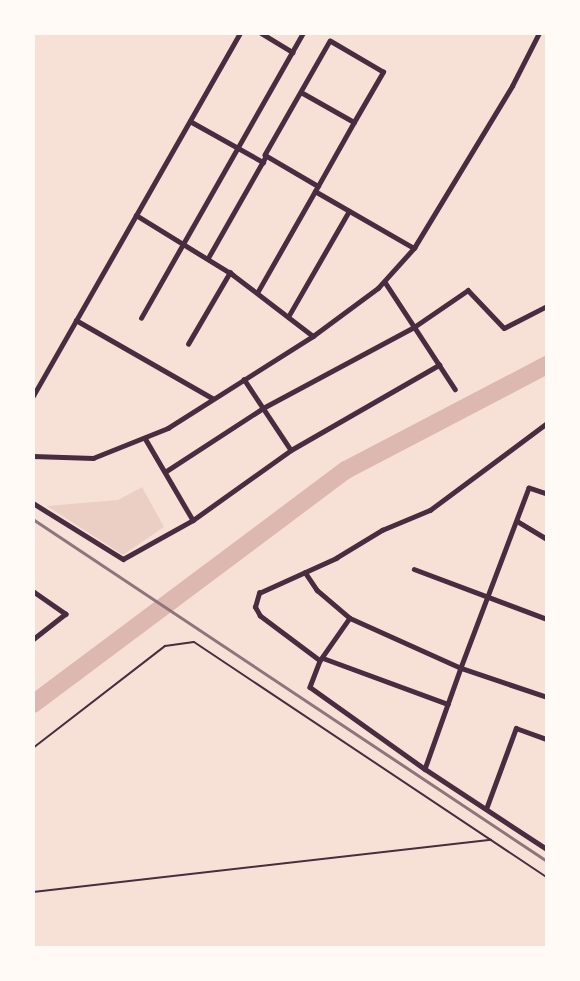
<!DOCTYPE html>
<html>
<head>
<meta charset="utf-8">
<style>
  body { margin:0 }
  #map { position:relative; width:580px; height:981px; overflow:hidden; background:#f7e1d7; font-family:Commissioner,sans-serif }
  div>[style] { position:absolute }
  .green>* { inset:0; background:#ebcfc5 }
  .river>* { height:18px; margin:-9px; padding:0 9px; transform-origin:9px; border-radius:9px; background:#dcb8b0 }
  .path>* { height:2px; margin:-1px; padding:0 1px; transform-origin:1px; border-radius:1px; background:#4a2c40 }
  .minor>* { height:4.5px; margin:-2.25px; padding:0 2.25px; transform-origin:2.25px; border-radius:2.25px; background:#4a2c40 }
  .rail>* { height:2.5px; margin:-1.25px; padding:0 1.25px; transform-origin:1.25px; border-radius:1.25px; background:#8f747c }
  span { translate:-50% -50%; white-space:nowrap; text-align:center; line-height:1.15; -webkit-text-stroke:5px #fffaf5; paint-order:stroke }
  .frame { position:absolute; inset:0; border:35px solid #fffaf5; pointer-events:none }
</style>
</head>
<body>
<div id="map">
  <div class="green">
    <div style="clip-path:polygon(142px 487px,164px 527px,123px 555px,47px 506px,118px 500px)"></div>
  </div>
  <div class="river">
    <div style="left:33px;top:704px;width:391px;rotate:-36.8deg"></div>
    <div style="left:346px;top:470px;width:227px;rotate:-27.6deg"></div>
  </div>
  <div class="path">
    <div style="left:33px;top:748px;width:167px;rotate:-37.7deg"></div>
    <div style="left:165px;top:646px;width:29px;rotate:-8deg"></div>
    <div style="left:194px;top:642px;width:424px;rotate:33.7deg"></div>
    <div style="left:33px;top:892px;width:461px;rotate:-6.5deg"></div>
  </div>
  <div class="minor">
    <div style="left:261px;top:33px;width:37px;rotate:31deg"></div>
    <div style="left:301px;top:92px;width:61px;rotate:29.5deg"></div>
    <div style="left:190px;top:121px;width:84px;rotate:29.3deg"></div>
    <div style="left:315px;top:191px;width:114px;rotate:29.9deg"></div>
    <div style="left:136px;top:215px;width:113px;rotate:31.6deg"></div>
    <div style="left:232px;top:274px;width:102px;rotate:37.4deg"></div>
    <div style="left:208px;top:258px;width:117px;rotate:-60.4deg"></div>
    <div style="left:385px;top:282px;width:128px;rotate:56.8deg"></div>
    <div style="left:257px;top:293px;width:123px;rotate:-60.3deg"></div>
    <div style="left:318px;top:186px;width:73px;rotate:-60.6deg"></div>
    <div style="left:354px;top:122px;width:58px;rotate:-59.9deg"></div>
    <div style="left:383px;top:72px;width:61px;rotate:-149.7deg"></div>
    <div style="left:330px;top:41px;width:131px;rotate:119.7deg"></div>
    <div style="left:265px;top:155px;width:61px;rotate:30.3deg"></div>
    <div style="left:288px;top:317px;width:122px;rotate:-60.1deg"></div>
    <div style="left:141px;top:318px;width:328px;rotate:-60.4deg"></div>
    <div style="left:76px;top:320px;width:157px;rotate:29.8deg"></div>
    <div style="left:188px;top:344px;width:83px;rotate:-59.7deg"></div>
    <div style="left:244px;top:379px;width:85px;rotate:56.5deg"></div>
    <div style="left:33px;top:396px;width:418px;rotate:-60.3deg"></div>
    <div style="left:145px;top:438px;width:95px;rotate:59.7deg"></div>
    <div style="left:33px;top:456px;width:60px;rotate:1.9deg"></div>
    <div style="left:93px;top:458px;width:81px;rotate:-21.8deg"></div>
    <div style="left:168px;top:428px;width:172px;rotate:-32.4deg"></div>
    <div style="left:313px;top:336px;width:81px;rotate:-36.4deg"></div>
    <div style="left:378px;top:288px;width:54px;rotate:-48deg"></div>
    <div style="left:414px;top:248px;width:189px;rotate:-58.8deg"></div>
    <div style="left:512px;top:86px;width:59px;rotate:-63deg"></div>
    <div style="left:165px;top:472px;width:117px;rotate:-33.1deg"></div>
    <div style="left:263px;top:408px;width:171px;rotate:-28.2deg"></div>
    <div style="left:414px;top:327px;width:65px;rotate:-34.4deg"></div>
    <div style="left:468px;top:290px;width:52px;rotate:46.5deg"></div>
    <div style="left:504px;top:328px;width:48px;rotate:-27.1deg"></div>
    <div style="left:547px;top:494px;width:19px;rotate:-162deg"></div>
    <div style="left:529px;top:488px;width:192px;rotate:110.7deg"></div>
    <div style="left:461px;top:668px;width:91px;rotate:18.6deg"></div>
    <div style="left:33px;top:503px;width:106px;rotate:31.9deg"></div>
    <div style="left:123px;top:559px;width:80px;rotate:-29.1deg"></div>
    <div style="left:193px;top:520px;width:120px;rotate:-35.5deg"></div>
    <div style="left:291px;top:450px;width:171px;rotate:-29.9deg"></div>
    <div style="left:517px;top:521px;width:35px;rotate:31deg"></div>
    <div style="left:414px;top:569px;width:142px;rotate:20.6deg"></div>
    <div style="left:305px;top:572px;width:22px;rotate:56deg"></div>
    <div style="left:317px;top:590px;width:43px;rotate:40.3deg"></div>
    <div style="left:350px;top:618px;width:122px;rotate:24.2deg"></div>
    <div style="left:461px;top:668px;width:107px;rotate:109.6deg"></div>
    <div style="left:425px;top:769px;width:146px;rotate:33.3deg"></div>
    <div style="left:33px;top:591px;width:40px;rotate:34.9deg"></div>
    <div style="left:66px;top:614px;width:42px;rotate:141.8deg"></div>
    <div style="left:350px;top:618px;width:52px;rotate:124.9deg"></div>
    <div style="left:320px;top:661px;width:75px;rotate:-143.1deg"></div>
    <div style="left:260px;top:616px;width:10px;rotate:-119deg"></div>
    <div style="left:255px;top:607px;width:15px;rotate:-74deg"></div>
    <div style="left:259px;top:593px;width:85px;rotate:-24.4deg"></div>
    <div style="left:336px;top:558px;width:54px;rotate:-31.3deg"></div>
    <div style="left:382px;top:530px;width:52px;rotate:-22.6deg"></div>
    <div style="left:430px;top:510px;width:146px;rotate:-36.6deg"></div>
    <div style="left:323px;top:658px;width:133px;rotate:20.2deg"></div>
    <div style="left:320px;top:661px;width:28px;rotate:111deg"></div>
    <div style="left:310px;top:687px;width:141px;rotate:35.5deg"></div>
    <div style="left:486px;top:809px;width:86px;rotate:-69.7deg"></div>
    <div style="left:516px;top:728px;width:33px;rotate:20deg"></div>
  </div>
  <div class="rail">
    <div style="left:33px;top:519px;width:617px;rotate:33.64deg"></div>
  </div>
  <div class="frame"></div>
</div>
</body>
</html>
